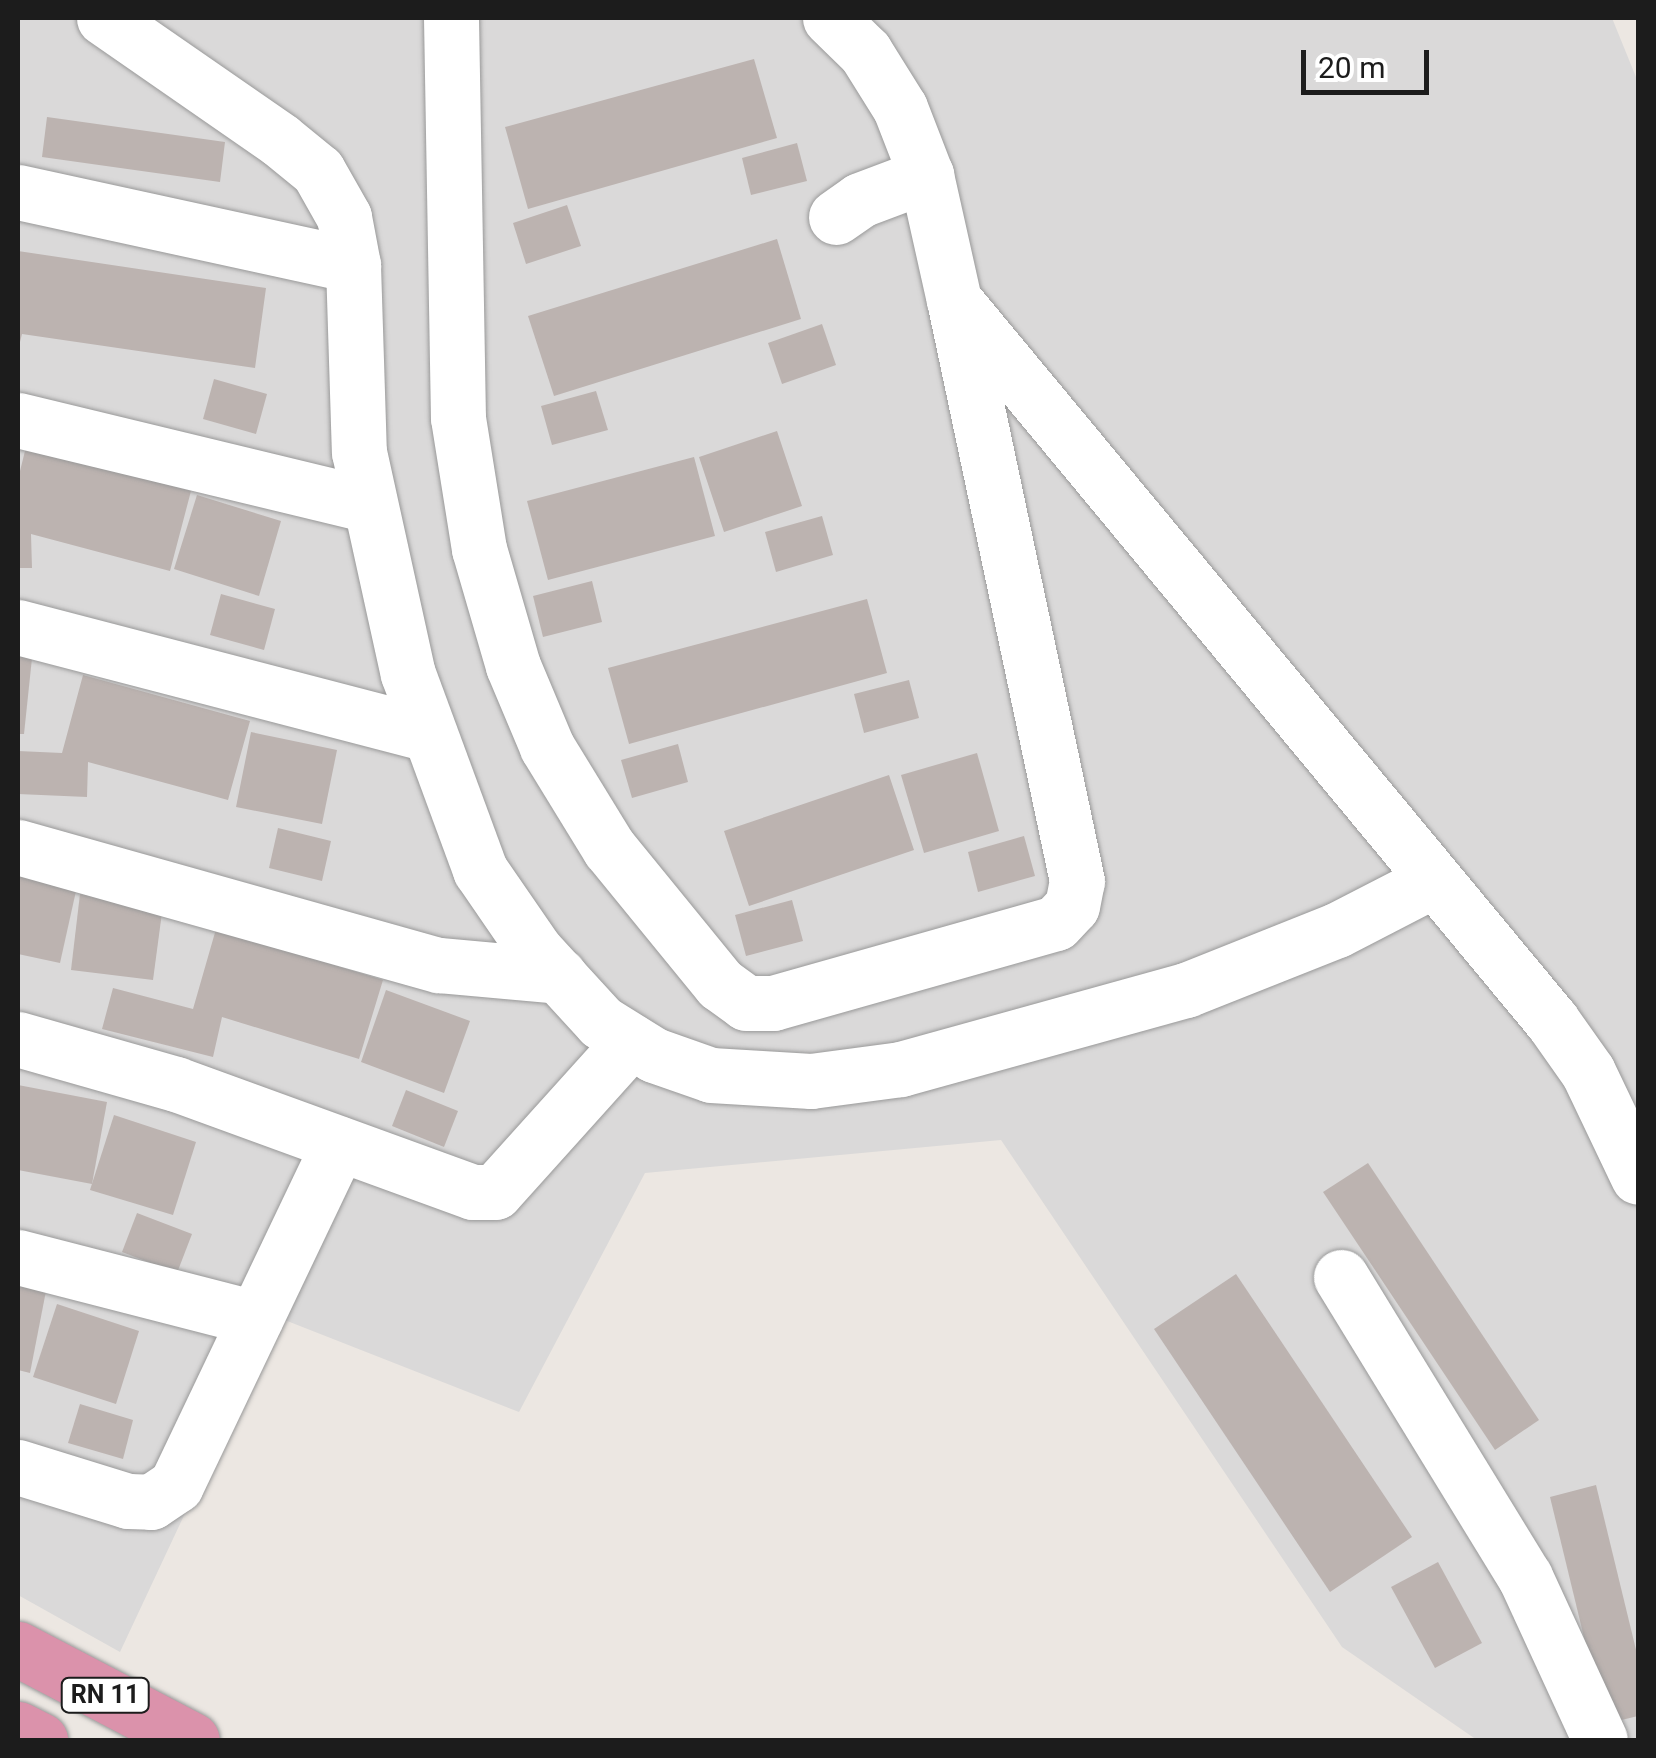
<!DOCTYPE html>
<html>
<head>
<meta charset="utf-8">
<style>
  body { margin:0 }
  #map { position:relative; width:1656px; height:1758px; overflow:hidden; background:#ece7e2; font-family:Roboto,sans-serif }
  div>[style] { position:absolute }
  .residential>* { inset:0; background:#dad9d9 }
  .building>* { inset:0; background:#bcb3b0 }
  .roads { filter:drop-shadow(0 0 2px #999) drop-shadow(0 0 2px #999) }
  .minor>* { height:55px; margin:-27.5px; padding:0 27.5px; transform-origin:27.5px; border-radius:27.5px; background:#fff }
  .highway>* { height:55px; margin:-27.5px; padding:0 27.5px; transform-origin:27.5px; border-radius:27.5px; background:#db92ab }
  span { translate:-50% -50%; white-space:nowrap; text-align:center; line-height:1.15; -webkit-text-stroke:8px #fff; paint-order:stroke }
  .shield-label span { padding:2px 8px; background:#fff; border:2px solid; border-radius:8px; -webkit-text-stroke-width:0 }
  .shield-label { font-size:25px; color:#1c1c1c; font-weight:700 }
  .frame { position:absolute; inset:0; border:20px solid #1c1c1c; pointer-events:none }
  .scale { position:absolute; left:1301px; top:50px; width:128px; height:45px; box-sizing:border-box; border:5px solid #1c1c1c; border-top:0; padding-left:12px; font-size:30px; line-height:35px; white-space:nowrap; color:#1c1c1c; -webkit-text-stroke:8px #fff; paint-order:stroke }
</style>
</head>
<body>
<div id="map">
  <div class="residential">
    <div style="clip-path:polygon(18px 18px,1612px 18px,1638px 82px,1638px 1740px,1477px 1740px,1342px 1647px,1001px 1140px,645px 1173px,519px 1412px,277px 1317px,120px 1652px,18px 1595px)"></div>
  </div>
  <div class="building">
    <div style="clip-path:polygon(754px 59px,777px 138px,528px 209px,505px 127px)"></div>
    <div style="clip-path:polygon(47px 117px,225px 142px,220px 182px,42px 157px)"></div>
    <div style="clip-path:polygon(797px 143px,807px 181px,751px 195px,742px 158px)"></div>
    <div style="clip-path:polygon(567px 205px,581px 246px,526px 264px,513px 223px)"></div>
    <div style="clip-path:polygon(777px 239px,801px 319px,554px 396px,528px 316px)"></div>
    <div style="clip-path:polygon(18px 251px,266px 288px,255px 368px,22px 334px,18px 350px)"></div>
    <div style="clip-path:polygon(822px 324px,836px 365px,782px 384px,768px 343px)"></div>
    <div style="clip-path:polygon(214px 379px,267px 394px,256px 434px,203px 419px)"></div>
    <div style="clip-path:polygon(596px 391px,608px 430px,552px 445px,541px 406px)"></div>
    <div style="clip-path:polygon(777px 431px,802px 506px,724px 532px,699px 457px)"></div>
    <div style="clip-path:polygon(26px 447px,191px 491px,170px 571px,31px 534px,32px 568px,18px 568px,18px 479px)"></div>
    <div style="clip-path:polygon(694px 457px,715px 536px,548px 580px,527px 501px)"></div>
    <div style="clip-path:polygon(197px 495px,281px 521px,259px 596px,174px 569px)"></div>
    <div style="clip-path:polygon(822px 516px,833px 555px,776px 572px,765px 532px)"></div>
    <div style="clip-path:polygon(592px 581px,602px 622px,543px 637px,533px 596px)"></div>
    <div style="clip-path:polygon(221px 594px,275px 609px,264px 650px,210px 635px)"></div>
    <div style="clip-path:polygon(867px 599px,887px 673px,629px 744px,608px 668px)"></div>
    <div style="clip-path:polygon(18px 656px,32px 658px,24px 734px,18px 734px)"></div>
    <div style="clip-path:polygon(83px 675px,250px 721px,228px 800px,88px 762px,87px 797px,18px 794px,18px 751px,62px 753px)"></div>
    <div style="clip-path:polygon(909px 680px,919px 718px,864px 733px,854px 694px)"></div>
    <div style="clip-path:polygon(251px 732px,337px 750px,322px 824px,236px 807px)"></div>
    <div style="clip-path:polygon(678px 744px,688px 782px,632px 798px,621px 760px)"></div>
    <div style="clip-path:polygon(977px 753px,999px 831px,924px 853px,901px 775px)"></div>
    <div style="clip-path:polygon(889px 775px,914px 850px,749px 906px,724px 831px)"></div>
    <div style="clip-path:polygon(278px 828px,331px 841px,322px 881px,269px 868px)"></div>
    <div style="clip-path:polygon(1024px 836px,1035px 876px,978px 892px,968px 852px)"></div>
    <div style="clip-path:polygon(18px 868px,78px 882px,60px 963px,18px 954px)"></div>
    <div style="clip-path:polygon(80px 894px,163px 905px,153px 980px,71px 970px)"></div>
    <div style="clip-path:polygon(792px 900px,803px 941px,746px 956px,735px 915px)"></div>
    <div style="clip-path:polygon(216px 929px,383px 980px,359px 1059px,222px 1017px,213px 1057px,102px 1029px,113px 988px,193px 1009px)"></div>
    <div style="clip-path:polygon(386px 990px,470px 1021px,444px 1093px,361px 1062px)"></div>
    <div style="clip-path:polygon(18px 1085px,107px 1102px,92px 1184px,18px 1170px)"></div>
    <div style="clip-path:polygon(406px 1090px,458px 1111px,444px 1147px,392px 1126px)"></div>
    <div style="clip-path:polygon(114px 1115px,196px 1142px,173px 1215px,90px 1190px)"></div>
    <div style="clip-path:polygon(1368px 1163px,1539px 1420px,1495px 1450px,1323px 1192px)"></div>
    <div style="clip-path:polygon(137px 1213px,192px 1234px,177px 1273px,122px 1252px)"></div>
    <div style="clip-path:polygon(1236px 1274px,1412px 1537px,1330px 1592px,1154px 1329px)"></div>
    <div style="clip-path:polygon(18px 1285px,46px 1291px,30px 1373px,18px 1370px)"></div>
    <div style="clip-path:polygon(57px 1304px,139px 1331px,116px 1404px,33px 1377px)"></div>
    <div style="clip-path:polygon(80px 1404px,133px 1420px,123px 1459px,68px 1443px)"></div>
    <div style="clip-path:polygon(1596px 1485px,1638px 1658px,1638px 1716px,1605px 1724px,1550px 1497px)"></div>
    <div style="clip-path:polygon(1438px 1562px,1482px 1643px,1435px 1668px,1391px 1587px)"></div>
  </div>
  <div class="roads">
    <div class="minor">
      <div style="left:104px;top:18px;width:214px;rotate:34.7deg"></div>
      <div style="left:280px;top:140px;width:49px;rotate:39.2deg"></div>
      <div style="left:318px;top:171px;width:53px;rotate:60.5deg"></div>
      <div style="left:344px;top:217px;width:49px;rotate:79.4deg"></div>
      <div style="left:353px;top:265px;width:187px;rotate:88.2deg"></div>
      <div style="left:359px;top:452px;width:227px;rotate:77.6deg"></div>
      <div style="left:408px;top:674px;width:209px;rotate:69.8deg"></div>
      <div style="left:480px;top:870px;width:97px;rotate:55.5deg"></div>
      <div style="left:535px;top:950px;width:98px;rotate:47.5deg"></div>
      <div style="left:601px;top:1022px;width:62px;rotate:31.9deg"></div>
      <div style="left:654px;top:1055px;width:60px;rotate:19.3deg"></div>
      <div style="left:711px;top:1075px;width:100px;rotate:3.4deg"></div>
      <div style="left:811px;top:1081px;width:91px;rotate:-7.6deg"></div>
      <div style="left:901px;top:1069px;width:296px;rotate:-15.5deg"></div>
      <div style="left:1186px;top:990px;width:162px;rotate:-21.7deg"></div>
      <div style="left:1337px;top:930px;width:105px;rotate:-27.3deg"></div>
      <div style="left:451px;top:18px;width:400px;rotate:89deg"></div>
      <div style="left:458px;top:418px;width:133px;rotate:80.9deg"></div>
      <div style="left:479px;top:549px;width:122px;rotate:73.8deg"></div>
      <div style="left:513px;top:666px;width:88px;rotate:67.2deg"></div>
      <div style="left:547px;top:747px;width:119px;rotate:58.5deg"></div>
      <div style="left:609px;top:848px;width:176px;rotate:50.8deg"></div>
      <div style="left:720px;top:984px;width:32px;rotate:36deg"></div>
      <div style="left:746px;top:1003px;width:27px"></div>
      <div style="left:773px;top:1003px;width:294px;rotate:-15.8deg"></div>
      <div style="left:1056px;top:923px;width:23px;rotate:-47deg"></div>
      <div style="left:1072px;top:906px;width:25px;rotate:-79deg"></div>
      <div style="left:1077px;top:881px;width:594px;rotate:-101.95deg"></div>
      <div style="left:830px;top:18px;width:49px;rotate:44.2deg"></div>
      <div style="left:865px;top:52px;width:66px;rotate:58deg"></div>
      <div style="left:900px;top:108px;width:72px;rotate:68.8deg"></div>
      <div style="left:926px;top:175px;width:128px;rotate:77.4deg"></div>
      <div style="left:954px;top:300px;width:937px;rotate:50.33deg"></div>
      <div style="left:1552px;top:1021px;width:62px;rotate:54.8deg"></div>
      <div style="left:1588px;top:1072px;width:116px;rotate:64.5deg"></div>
      <div style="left:18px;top:192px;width:343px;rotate:12.3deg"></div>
      <div style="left:836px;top:217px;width:29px;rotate:-35deg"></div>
      <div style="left:860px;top:200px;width:71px;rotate:-20.7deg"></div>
      <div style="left:18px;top:420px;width:361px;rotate:13.6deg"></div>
      <div style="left:18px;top:627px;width:424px;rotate:14.6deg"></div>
      <div style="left:18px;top:847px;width:437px;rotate:15.7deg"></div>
      <div style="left:439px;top:965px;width:121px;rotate:5.2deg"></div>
      <div style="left:18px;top:1039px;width:164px;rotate:15.9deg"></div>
      <div style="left:176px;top:1084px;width:316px;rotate:20deg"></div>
      <div style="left:473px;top:1192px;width:22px"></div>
      <div style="left:495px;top:1192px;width:203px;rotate:-48deg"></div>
      <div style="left:18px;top:1257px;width:245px;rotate:14.4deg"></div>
      <div style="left:1341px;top:1277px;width:352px;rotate:58.5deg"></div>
      <div style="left:1525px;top:1577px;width:179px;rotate:65.3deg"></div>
      <div style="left:18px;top:1467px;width:115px;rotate:17.2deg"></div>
      <div style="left:128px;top:1501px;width:23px;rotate:2deg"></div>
      <div style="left:151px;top:1502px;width:30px;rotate:-34deg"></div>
      <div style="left:176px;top:1485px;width:378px;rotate:-64.5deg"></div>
    </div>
    <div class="highway">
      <div style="left:18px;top:1649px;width:196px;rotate:27.6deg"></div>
      <div style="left:18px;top:1729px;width:25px;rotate:27deg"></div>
    </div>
  </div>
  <div class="shield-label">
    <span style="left:105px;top:1695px">RN 11</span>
  </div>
  <div class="frame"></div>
  <div class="scale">20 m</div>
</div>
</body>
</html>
